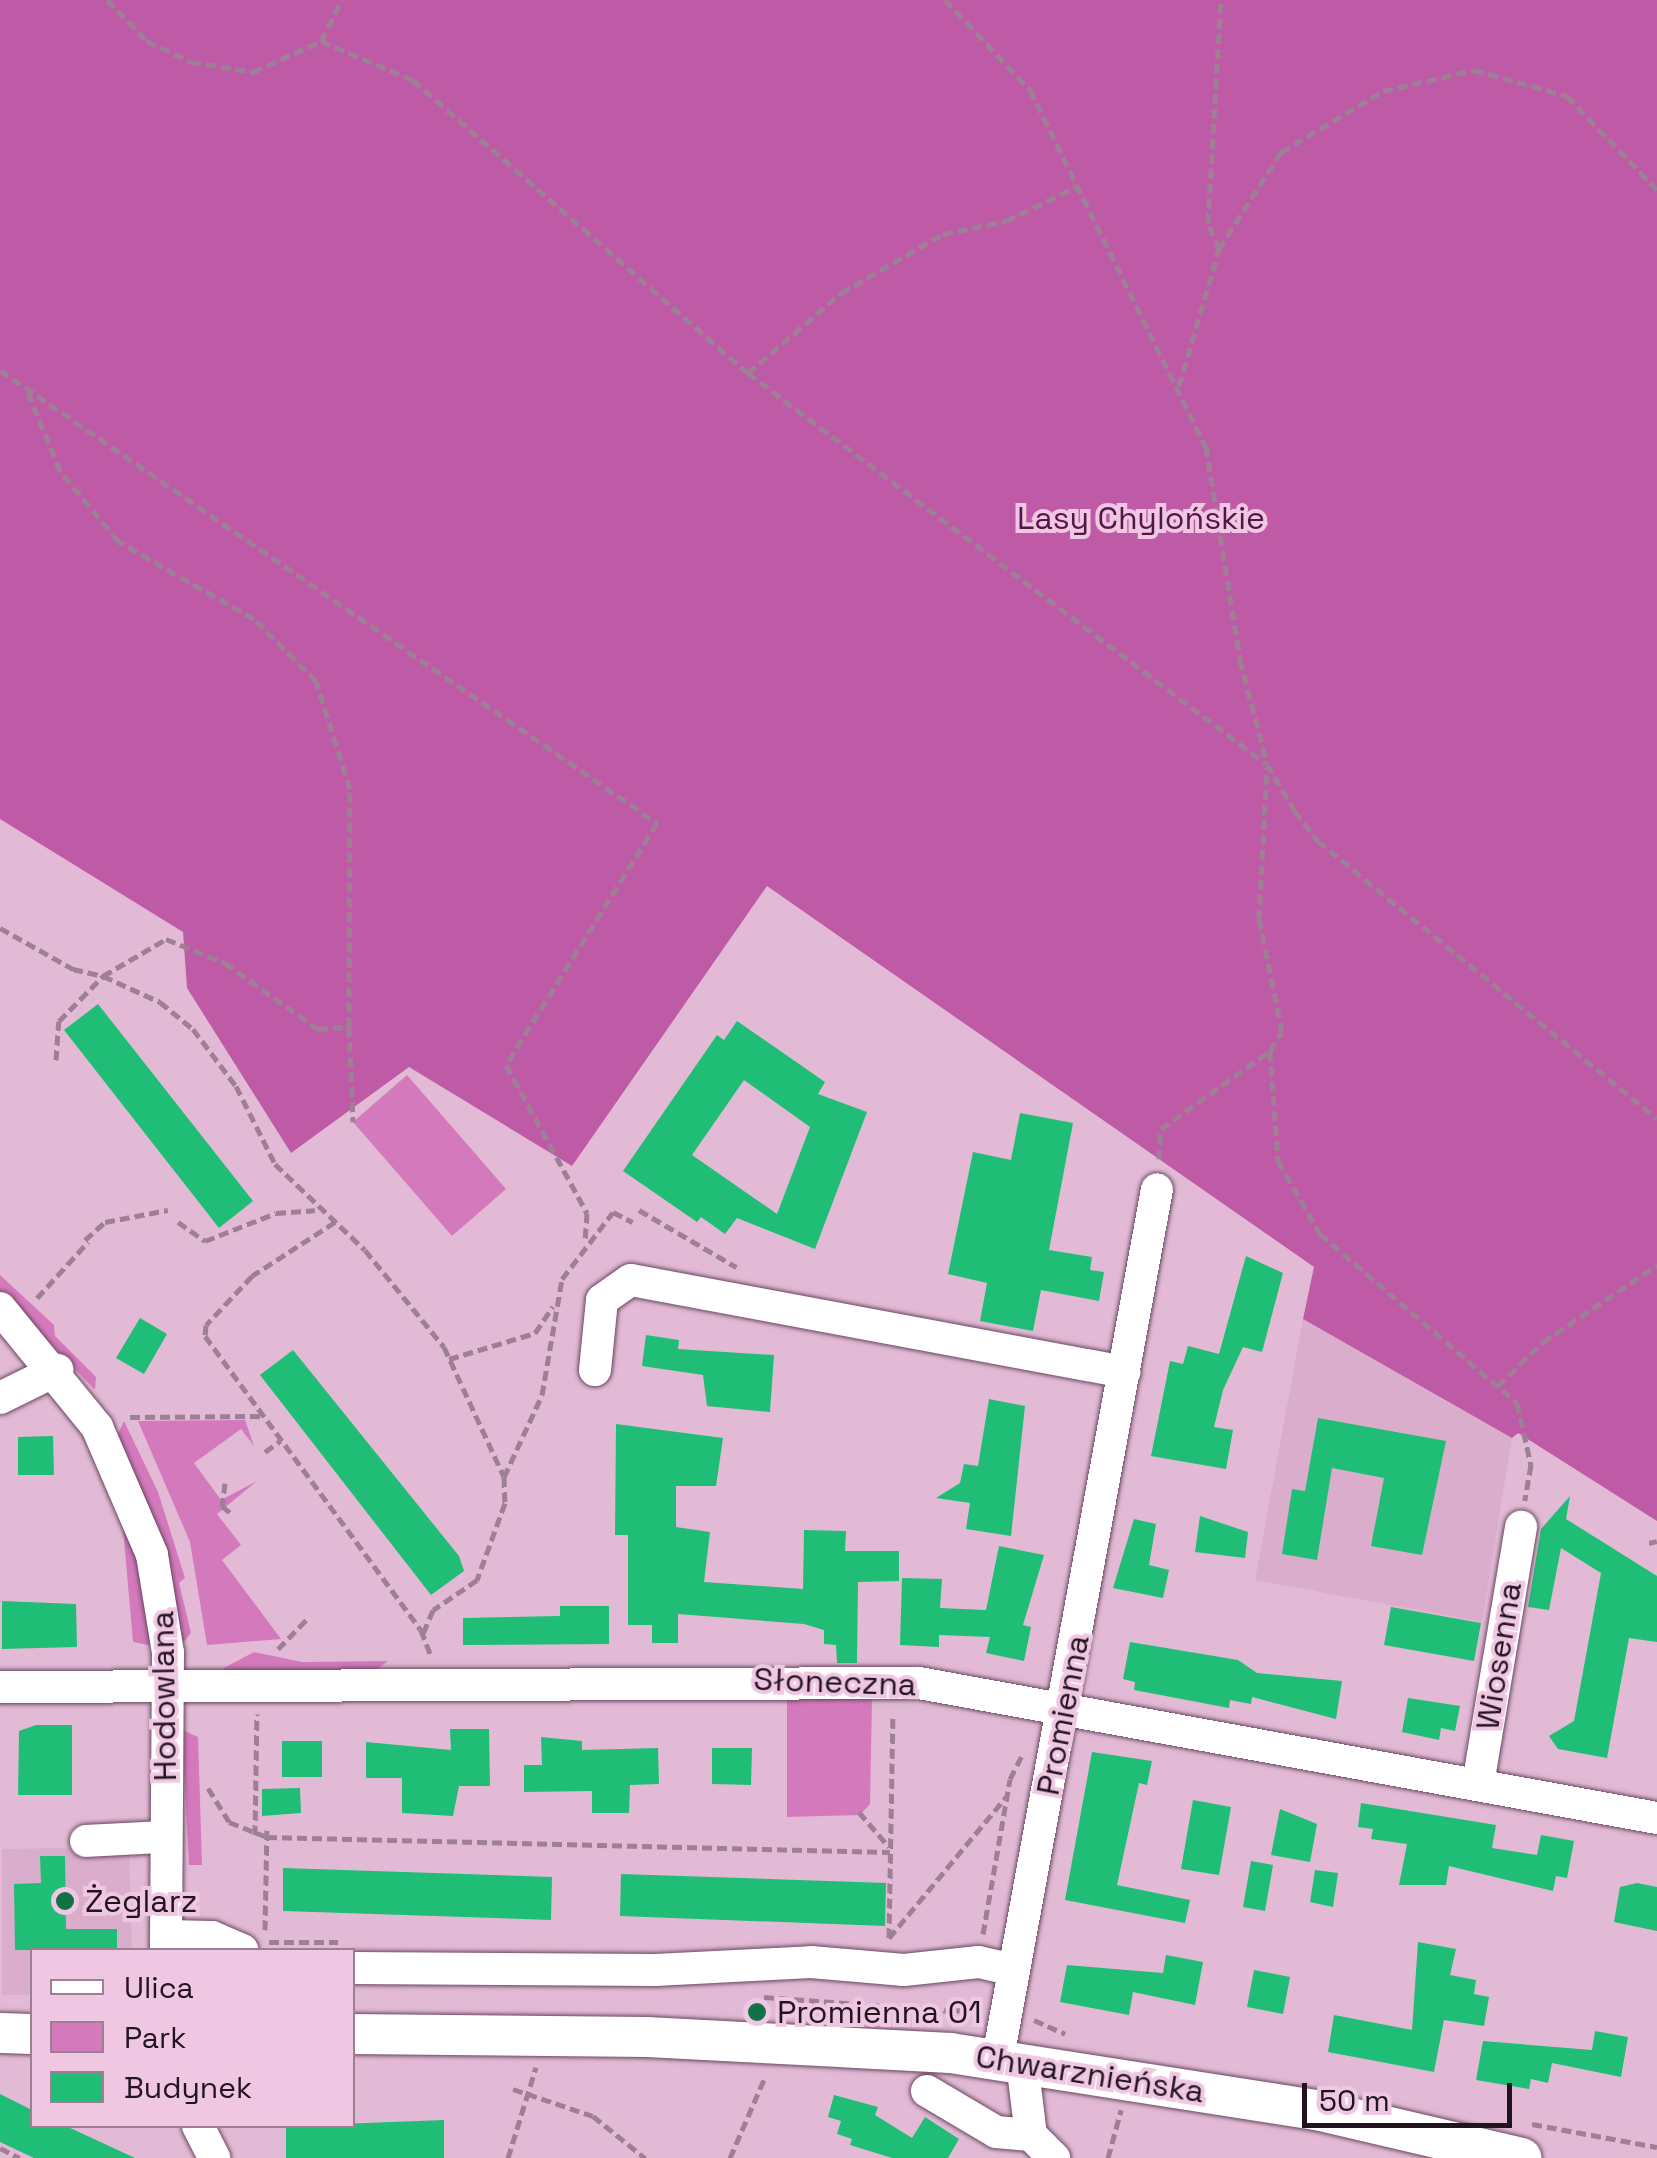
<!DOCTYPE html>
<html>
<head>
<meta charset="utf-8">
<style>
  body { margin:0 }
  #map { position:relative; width:1657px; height:2158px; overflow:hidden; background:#e2bad6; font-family:"Space Grotesk",sans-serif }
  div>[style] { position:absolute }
  .built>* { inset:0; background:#dbadcd }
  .green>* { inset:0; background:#d579bd }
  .forest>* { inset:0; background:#bf5aa7 }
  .building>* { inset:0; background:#20bd77 }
  .path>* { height:5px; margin-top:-2.5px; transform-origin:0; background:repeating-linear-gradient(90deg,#9e7f95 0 10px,transparent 0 15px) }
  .roads { filter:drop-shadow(0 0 2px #6a4760) drop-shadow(0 0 2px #6a4760) }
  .minor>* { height:32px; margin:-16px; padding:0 16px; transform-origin:16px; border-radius:16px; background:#fff }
  .major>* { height:40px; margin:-20px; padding:0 20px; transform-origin:20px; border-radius:20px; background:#fff }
  .dots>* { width:28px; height:28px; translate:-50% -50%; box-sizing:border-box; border:5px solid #efc7e3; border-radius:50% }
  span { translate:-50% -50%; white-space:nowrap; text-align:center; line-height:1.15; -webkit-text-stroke:8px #efc7e3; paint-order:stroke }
  .park-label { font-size:32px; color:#551548 }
  .street-label { font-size:32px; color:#22141e }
  .poi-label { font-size:32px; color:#22141e }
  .left { translate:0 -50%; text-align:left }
  .legend { position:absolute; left:30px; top:1948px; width:325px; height:180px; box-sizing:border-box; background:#efc7e3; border:2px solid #9d7f94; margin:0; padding:12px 18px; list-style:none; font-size:30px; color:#22141e }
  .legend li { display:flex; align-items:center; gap:20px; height:50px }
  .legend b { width:50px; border:2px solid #9d7f94 }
  .scale { position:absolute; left:1302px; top:2083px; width:210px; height:45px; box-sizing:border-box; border:5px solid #22141e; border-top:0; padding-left:12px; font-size:30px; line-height:35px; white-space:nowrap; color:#22141e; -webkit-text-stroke:8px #efc7e3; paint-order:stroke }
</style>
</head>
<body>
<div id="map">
  <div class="built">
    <div style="clip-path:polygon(1303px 1319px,1512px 1438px,1482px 1622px,1255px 1580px)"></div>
    <div style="clip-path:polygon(129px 1847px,132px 1950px,32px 1950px,32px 1995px,2px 1995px,2px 1849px)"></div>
  </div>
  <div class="green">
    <div style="clip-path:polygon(407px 1075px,506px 1189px,452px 1236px,353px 1122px)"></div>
    <div style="clip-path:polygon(0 1275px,54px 1325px,55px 1336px,96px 1377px,95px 1390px,0 1291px)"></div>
    <div style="clip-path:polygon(245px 1420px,254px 1446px,241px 1429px,194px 1463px,221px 1500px,257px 1481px,217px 1514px,241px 1545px,222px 1560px,281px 1639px,207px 1645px,190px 1542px,138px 1421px)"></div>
    <div style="clip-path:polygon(124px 1421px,158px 1492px,185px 1578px,179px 1583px,191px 1633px,182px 1644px,161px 1539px,118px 1434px)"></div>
    <div style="clip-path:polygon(123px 1528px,138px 1559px,153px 1646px,133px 1642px)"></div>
    <div style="clip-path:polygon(254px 1652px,302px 1662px,388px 1661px,376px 1670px,224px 1675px,224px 1668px)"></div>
    <div style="clip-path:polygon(787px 1699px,872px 1699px,870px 1804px,860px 1815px,787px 1817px)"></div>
    <div style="clip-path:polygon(182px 1730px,198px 1737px,202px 1865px,189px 1865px)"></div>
  </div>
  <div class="forest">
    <div style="clip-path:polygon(0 0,1657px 0,1657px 1521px,1518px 1433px,1512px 1438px,1303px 1319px,1314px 1267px,767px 886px,572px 1166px,409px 1067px,291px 1153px,187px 988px,183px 932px,0 819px)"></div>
  </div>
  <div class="building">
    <div style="clip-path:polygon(98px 1004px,253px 1201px,219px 1228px,64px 1030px)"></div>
    <div style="clip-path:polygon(evenodd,737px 1021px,825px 1082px,818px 1094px,867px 1112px,815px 1249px,737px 1218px,725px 1234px,701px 1217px,697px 1222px,623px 1171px,717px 1035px,724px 1040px,737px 1021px,744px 1080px,810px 1127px,777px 1214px,692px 1155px,744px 1080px)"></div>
    <div style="clip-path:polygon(1020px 1113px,1073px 1123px,1049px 1250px,1092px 1257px,1090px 1270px,1104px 1272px,1099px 1301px,1041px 1290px,1033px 1331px,980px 1321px,987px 1283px,948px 1274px,973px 1152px,1011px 1160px)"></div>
    <div style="clip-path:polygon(1246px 1256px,1283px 1273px,1262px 1352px,1243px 1347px,1223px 1390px,1214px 1427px,1233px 1430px,1226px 1469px,1151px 1456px,1170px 1361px,1183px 1364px,1188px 1346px,1219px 1354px)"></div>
    <div style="clip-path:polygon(140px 1318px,167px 1334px,144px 1374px,116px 1358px)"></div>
    <div style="clip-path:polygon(646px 1335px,679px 1340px,678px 1349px,774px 1355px,770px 1412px,707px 1406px,703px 1375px,642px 1366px)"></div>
    <div style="clip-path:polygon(293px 1350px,459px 1556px,464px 1571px,431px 1595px,260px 1375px)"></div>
    <div style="clip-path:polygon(989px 1399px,1025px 1406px,1011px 1536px,966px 1529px,970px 1503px,936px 1498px,960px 1483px,964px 1464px,978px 1466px)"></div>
    <div style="clip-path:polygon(1318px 1418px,1446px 1441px,1422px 1555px,1371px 1546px,1384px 1478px,1332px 1468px,1317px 1560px,1282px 1554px,1292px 1489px,1305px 1491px)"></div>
    <div style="clip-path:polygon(616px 1424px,723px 1438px,716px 1486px,676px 1486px,676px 1527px,710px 1532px,704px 1582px,803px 1589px,804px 1530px,846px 1531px,845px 1551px,899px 1551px,899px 1581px,858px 1582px,857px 1663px,837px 1663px,836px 1645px,824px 1644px,824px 1630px,804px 1624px,678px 1614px,678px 1643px,652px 1643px,652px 1625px,628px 1625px,628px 1535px,615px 1535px)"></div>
    <div style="clip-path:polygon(53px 1436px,54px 1475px,18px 1475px,18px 1437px)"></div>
    <div style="clip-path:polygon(1570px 1496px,1566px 1519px,1657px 1576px,1657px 1642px,1629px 1638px,1607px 1758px,1558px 1749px,1549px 1736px,1574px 1721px,1601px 1573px,1561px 1548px,1549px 1610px,1528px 1607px,1541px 1529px)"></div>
    <div style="clip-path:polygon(1200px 1516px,1248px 1532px,1245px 1558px,1195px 1552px)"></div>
    <div style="clip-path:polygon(1134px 1519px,1156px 1524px,1149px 1565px,1169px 1570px,1163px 1598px,1113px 1588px)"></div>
    <div style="clip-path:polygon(999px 1546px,1044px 1555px,1023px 1625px,1031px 1627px,1024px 1661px,986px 1653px,990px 1637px,939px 1635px,939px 1647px,900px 1645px,902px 1578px,942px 1579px,940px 1608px,986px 1610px)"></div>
    <div style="clip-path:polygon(2px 1601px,76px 1604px,77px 1647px,2px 1649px)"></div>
    <div style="clip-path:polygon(560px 1606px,609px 1606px,609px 1644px,463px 1645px,463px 1618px,560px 1616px)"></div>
    <div style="clip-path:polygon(1391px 1607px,1481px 1623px,1474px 1661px,1384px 1645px)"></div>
    <div style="clip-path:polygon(1130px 1642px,1238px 1660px,1257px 1673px,1342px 1681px,1336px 1719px,1252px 1697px,1251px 1704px,1230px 1700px,1229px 1708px,1134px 1690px,1135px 1682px,1123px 1679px)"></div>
    <div style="clip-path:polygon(1408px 1698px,1460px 1706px,1455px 1731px,1441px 1728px,1439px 1740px,1402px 1732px)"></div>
    <div style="clip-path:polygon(36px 1725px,72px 1725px,72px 1795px,18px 1795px,19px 1731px)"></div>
    <div style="clip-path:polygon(450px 1729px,489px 1729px,490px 1786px,459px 1786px,453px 1816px,402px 1813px,402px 1778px,366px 1778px,366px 1742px,451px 1750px)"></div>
    <div style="clip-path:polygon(541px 1737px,582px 1741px,582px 1750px,658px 1748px,659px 1784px,630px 1785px,629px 1813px,592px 1813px,592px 1791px,524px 1792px,524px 1765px,542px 1765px)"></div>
    <div style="clip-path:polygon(282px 1741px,322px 1741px,322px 1777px,282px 1777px)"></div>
    <div style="clip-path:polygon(712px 1748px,752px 1748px,751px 1785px,712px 1784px)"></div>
    <div style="clip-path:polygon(1092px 1752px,1152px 1761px,1147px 1785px,1139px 1783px,1117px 1885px,1190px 1900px,1185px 1923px,1065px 1900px)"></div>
    <div style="clip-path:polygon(300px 1788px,301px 1813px,262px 1816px,262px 1789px)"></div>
    <div style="clip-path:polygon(1193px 1800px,1231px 1807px,1219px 1875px,1181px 1869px)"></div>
    <div style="clip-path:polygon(1361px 1803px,1496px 1825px,1492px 1848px,1537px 1855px,1541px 1835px,1574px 1841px,1567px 1878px,1556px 1876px,1553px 1891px,1449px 1866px,1446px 1885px,1399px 1885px,1407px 1844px,1371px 1839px,1373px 1829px,1358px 1827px)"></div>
    <div style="clip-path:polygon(1280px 1809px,1317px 1824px,1310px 1862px,1271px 1855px)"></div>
    <div style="clip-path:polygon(40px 1856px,65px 1856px,66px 1929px,117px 1929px,117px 1950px,15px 1950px,14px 1884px,41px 1883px)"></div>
    <div style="clip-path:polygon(1251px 1861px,1273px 1865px,1265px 1911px,1243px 1907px)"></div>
    <div style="clip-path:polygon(283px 1868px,552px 1877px,551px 1920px,283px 1911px)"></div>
    <div style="clip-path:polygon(1315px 1870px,1338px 1873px,1333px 1907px,1310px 1902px)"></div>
    <div style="clip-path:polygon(621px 1874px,886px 1883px,885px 1926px,620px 1916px)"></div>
    <div style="clip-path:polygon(1637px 1883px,1657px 1887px,1657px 1931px,1614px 1922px,1620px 1887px)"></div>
    <div style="clip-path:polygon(1418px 1942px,1456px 1949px,1450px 1975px,1476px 1980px,1474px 1994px,1489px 1997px,1484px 2026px,1444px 2020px,1434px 2072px,1328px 2052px,1334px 2015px,1412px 2030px)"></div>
    <div style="clip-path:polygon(1166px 1955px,1203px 1962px,1195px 2005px,1133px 1992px,1129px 2015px,1060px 2002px,1067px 1965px,1163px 1973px)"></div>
    <div style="clip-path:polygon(1254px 1970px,1290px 1977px,1283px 2014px,1247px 2007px)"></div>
    <div style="clip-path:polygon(1595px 2031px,1628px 2037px,1621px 2077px,1552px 2063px,1548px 2083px,1531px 2079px,1529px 2089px,1476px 2080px,1483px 2041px,1592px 2050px)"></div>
    <div style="clip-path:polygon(0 2094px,32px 2110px,32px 2126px,66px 2126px,135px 2158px,34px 2158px,0 2142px)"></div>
    <div style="clip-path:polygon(834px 2095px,878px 2107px,875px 2115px,912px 2138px,925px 2117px,959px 2139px,948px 2158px,892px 2158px,850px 2145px,852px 2139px,837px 2134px,841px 2121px,828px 2117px)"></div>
    <div style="clip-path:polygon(444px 2120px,444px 2158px,286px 2158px,286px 2126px)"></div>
  </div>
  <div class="path">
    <div style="left:107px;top:0;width:57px;rotate:45.7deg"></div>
    <div style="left:147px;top:41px;width:49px;rotate:25.5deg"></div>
    <div style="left:191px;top:62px;width:63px;rotate:9.2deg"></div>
    <div style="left:253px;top:72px;width:75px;rotate:-24.5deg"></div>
    <div style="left:321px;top:41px;width:46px;rotate:-62.9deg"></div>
    <div style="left:945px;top:0;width:124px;rotate:46.6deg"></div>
    <div style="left:1030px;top:90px;width:398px;rotate:63.8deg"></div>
    <div style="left:1206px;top:447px;width:216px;rotate:80.9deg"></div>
    <div style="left:1240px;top:660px;width:107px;rotate:75.4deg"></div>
    <div style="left:1267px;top:764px;width:55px;rotate:59.2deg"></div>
    <div style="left:1295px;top:811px;width:38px;rotate:53deg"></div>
    <div style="left:1318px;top:841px;width:438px;rotate:39.3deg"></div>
    <div style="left:321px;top:41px;width:100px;rotate:23deg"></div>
    <div style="left:413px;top:80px;width:445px;rotate:41.2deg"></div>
    <div style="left:748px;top:373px;width:648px;rotate:37.03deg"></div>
    <div style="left:1219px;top:249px;width:28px;rotate:-113deg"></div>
    <div style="left:1208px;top:223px;width:223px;rotate:-86.7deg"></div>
    <div style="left:0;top:370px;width:798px;rotate:34.59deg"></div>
    <div style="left:657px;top:823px;width:285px;rotate:122deg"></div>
    <div style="left:506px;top:1065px;width:169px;rotate:61.3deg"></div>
    <div style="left:587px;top:1213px;width:27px;rotate:94deg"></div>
    <div style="left:748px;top:373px;width:123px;rotate:-40.7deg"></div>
    <div style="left:841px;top:293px;width:118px;rotate:-30deg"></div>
    <div style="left:943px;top:234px;width:64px;rotate:-11.7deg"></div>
    <div style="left:1006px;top:221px;width:80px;rotate:-25.9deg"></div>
    <div style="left:1179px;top:386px;width:143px;rotate:-73.7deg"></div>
    <div style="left:1219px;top:249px;width:115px;rotate:-57.4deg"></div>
    <div style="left:1281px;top:152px;width:119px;rotate:-30.9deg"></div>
    <div style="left:1383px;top:91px;width:93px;rotate:-13deg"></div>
    <div style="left:1474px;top:70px;width:97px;rotate:15.6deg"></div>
    <div style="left:1567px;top:96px;width:130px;rotate:46.2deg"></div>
    <div style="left:0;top:928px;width:84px;rotate:29.3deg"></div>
    <div style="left:73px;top:969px;width:31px;rotate:13deg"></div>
    <div style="left:103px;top:976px;width:73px;rotate:-30.4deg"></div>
    <div style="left:166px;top:939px;width:64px;rotate:22.1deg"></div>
    <div style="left:225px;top:963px;width:114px;rotate:35.4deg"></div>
    <div style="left:318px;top:1029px;width:31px;rotate:-4deg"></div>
    <div style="left:349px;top:1027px;width:238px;rotate:-89.8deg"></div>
    <div style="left:350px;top:789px;width:113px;rotate:-107.5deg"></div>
    <div style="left:316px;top:681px;width:88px;rotate:-135deg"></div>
    <div style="left:254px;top:619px;width:157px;rotate:-150.2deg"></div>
    <div style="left:118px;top:541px;width:91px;rotate:-129.6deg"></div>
    <div style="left:60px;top:471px;width:85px;rotate:-112.1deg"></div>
    <div style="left:349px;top:1027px;width:95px;rotate:87.6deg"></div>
    <div style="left:1270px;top:1051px;width:110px;rotate:85.8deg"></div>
    <div style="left:1278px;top:1161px;width:84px;rotate:60.1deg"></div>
    <div style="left:1320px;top:1234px;width:260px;rotate:40.6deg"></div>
    <div style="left:1517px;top:1403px;width:64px;rotate:77.3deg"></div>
    <div style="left:1531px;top:1465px;width:36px;rotate:100deg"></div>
    <div style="left:56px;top:1060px;width:39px;rotate:-86deg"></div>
    <div style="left:59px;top:1021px;width:63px;rotate:-45.6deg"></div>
    <div style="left:103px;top:976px;width:63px;rotate:24.5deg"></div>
    <div style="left:160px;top:1002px;width:43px;rotate:39.3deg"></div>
    <div style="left:193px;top:1029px;width:71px;rotate:53deg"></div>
    <div style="left:236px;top:1086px;width:87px;rotate:63.4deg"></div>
    <div style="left:275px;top:1164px;width:124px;rotate:43.7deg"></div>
    <div style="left:365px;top:1250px;width:125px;rotate:50.8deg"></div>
    <div style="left:444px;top:1347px;width:143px;rotate:65.2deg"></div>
    <div style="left:504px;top:1477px;width:26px;rotate:88deg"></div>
    <div style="left:505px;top:1503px;width:82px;rotate:110deg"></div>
    <div style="left:477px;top:1580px;width:53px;rotate:145.7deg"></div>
    <div style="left:433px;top:1610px;width:26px;rotate:113deg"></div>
    <div style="left:1159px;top:1159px;width:30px;rotate:-86deg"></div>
    <div style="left:1161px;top:1129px;width:134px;rotate:-35.6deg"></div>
    <div style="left:1270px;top:1051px;width:22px;rotate:-58deg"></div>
    <div style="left:1282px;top:1032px;width:115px;rotate:-101.5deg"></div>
    <div style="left:1259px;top:919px;width:152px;rotate:-87deg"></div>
    <div style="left:639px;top:1210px;width:113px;rotate:30.4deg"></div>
    <div style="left:178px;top:1222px;width:33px;rotate:35deg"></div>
    <div style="left:205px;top:1241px;width:76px;rotate:-21.5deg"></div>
    <div style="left:276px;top:1213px;width:39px;rotate:-4deg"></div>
    <div style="left:335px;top:1222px;width:99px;rotate:147deg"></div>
    <div style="left:252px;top:1276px;width:67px;rotate:133.2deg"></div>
    <div style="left:206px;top:1325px;width:11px;rotate:95deg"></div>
    <div style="left:205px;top:1336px;width:365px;rotate:53.7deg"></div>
    <div style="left:421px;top:1630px;width:28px;rotate:69deg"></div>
    <div style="left:85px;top:1240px;width:27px;rotate:-42deg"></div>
    <div style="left:105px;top:1222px;width:64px;rotate:-10.8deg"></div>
    <div style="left:37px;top:1298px;width:76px;rotate:-47.7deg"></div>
    <div style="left:449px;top:1359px;width:90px;rotate:-16.8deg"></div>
    <div style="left:535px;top:1333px;width:32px;rotate:-56deg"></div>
    <div style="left:1498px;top:1386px;width:63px;rotate:-44.4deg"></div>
    <div style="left:1543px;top:1342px;width:138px;rotate:-34deg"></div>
    <div style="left:130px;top:1417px;width:131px;rotate:-0.4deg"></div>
    <div style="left:265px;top:1452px;width:19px;rotate:-36deg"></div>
    <div style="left:504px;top:1477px;width:90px;rotate:-65.1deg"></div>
    <div style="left:542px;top:1395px;width:118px;rotate:-80.2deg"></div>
    <div style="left:562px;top:1279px;width:84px;rotate:-52.7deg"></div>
    <div style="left:613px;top:1212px;width:22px;rotate:27deg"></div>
    <div style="left:225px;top:1483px;width:23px;rotate:97deg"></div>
    <div style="left:222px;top:1506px;width:13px;rotate:39deg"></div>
    <div style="left:1649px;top:1543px;width:8px;rotate:-14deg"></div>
    <div style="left:278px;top:1649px;width:43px;rotate:-45.9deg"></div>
    <div style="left:208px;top:1788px;width:40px;rotate:58deg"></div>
    <div style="left:229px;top:1822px;width:41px;rotate:21.5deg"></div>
    <div style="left:267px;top:1837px;width:623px;rotate:1.38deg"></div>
    <div style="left:859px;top:1812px;width:46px;rotate:49.4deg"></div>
    <div style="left:255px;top:1835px;width:121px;rotate:-89.1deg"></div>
    <div style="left:265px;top:1930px;width:100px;rotate:-88.9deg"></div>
    <div style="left:983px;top:1934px;width:157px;rotate:-80.1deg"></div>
    <div style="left:1010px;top:1779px;width:27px;rotate:-63deg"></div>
    <div style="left:889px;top:1938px;width:224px;rotate:-89deg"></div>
    <div style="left:889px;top:1938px;width:183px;rotate:-50.3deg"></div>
    <div style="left:269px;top:1942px;width:69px"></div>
    <div style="left:764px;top:1997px;width:193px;rotate:4.2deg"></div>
    <div style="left:956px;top:2011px;width:26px;rotate:-16deg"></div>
    <div style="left:1034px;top:2020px;width:34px;rotate:24deg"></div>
    <div style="left:513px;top:2089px;width:84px;rotate:18.6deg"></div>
    <div style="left:593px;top:2116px;width:67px;rotate:38.9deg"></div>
    <div style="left:1532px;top:2124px;width:127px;rotate:10.4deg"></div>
    <div style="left:0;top:2148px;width:22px;rotate:27deg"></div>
    <div style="left:508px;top:2158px;width:95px;rotate:-72.9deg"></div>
    <div style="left:730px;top:2158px;width:90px;rotate:-66.6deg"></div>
    <div style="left:1108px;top:2158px;width:50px;rotate:-74.8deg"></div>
  </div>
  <div class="roads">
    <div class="minor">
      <div style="left:0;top:1308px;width:154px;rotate:50.8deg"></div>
      <div style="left:97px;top:1427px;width:139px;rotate:66.7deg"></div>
      <div style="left:152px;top:1555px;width:99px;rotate:80.7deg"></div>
      <div style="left:168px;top:1653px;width:297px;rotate:90.4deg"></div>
      <div style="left:595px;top:1370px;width:70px;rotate:-84.3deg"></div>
      <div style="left:602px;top:1300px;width:35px;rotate:-35deg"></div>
      <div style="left:631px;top:1280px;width:502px;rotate:10.57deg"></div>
      <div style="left:0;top:1398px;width:64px;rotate:-26.2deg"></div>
      <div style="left:0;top:1687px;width:919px;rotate:-0.25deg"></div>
      <div style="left:919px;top:1683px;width:750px;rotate:10.37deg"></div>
      <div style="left:1478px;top:1784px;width:261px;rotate:-80.5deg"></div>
      <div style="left:86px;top:1841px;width:77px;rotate:-3deg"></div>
      <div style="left:166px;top:1936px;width:46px;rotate:1.2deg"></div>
      <div style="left:212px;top:1937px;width:33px;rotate:23deg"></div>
      <div style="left:352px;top:1968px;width:303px;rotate:0.4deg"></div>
      <div style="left:655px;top:1970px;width:156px;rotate:-2.9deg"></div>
      <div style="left:811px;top:1962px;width:93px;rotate:4.9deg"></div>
      <div style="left:904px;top:1970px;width:75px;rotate:-6.1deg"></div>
      <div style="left:979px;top:1962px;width:35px;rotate:13deg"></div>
      <div style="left:998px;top:2058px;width:883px;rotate:-79.63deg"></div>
      <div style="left:1022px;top:2062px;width:74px;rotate:83deg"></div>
      <div style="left:1031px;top:2135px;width:33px;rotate:45deg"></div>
      <div style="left:927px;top:2091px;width:80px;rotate:30.7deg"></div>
      <div style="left:996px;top:2132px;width:35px;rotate:5deg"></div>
      <div style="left:198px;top:2126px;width:36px;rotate:63deg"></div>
    </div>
    <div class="major">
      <div style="left:0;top:2033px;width:32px;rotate:2deg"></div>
      <div style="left:352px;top:2034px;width:295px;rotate:0.6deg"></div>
      <div style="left:647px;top:2037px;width:304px;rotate:3deg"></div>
      <div style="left:951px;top:2053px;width:370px;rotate:8.9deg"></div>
      <div style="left:1317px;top:2110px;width:210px;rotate:13.2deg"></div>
    </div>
  </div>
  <div class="dots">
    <div style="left:65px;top:1901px;background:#137146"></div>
    <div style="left:757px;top:2012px;background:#137146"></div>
  </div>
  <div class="park-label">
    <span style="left:1141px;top:518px">Lasy Chylońskie</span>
  </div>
  <div class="street-label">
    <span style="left:1499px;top:1656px;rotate:-81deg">Wiosenna</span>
    <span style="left:835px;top:1682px;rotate:2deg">Słoneczna</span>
    <span style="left:164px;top:1696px;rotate:-91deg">Hodowlana</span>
    <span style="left:1063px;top:1715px;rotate:-79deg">Promienna</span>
    <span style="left:1090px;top:2074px;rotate:9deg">Chwarznieńska</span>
  </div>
  <div class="poi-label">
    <span class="left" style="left:85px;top:1901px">Żeglarz</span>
    <span class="left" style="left:777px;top:2012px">Promienna 01</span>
  </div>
  <ul class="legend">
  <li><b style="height:12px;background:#fff"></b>Ulica</li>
  <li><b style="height:28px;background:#d579bd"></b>Park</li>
  <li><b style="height:28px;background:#20bd77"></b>Budynek</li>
  </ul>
  <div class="scale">50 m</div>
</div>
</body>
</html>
